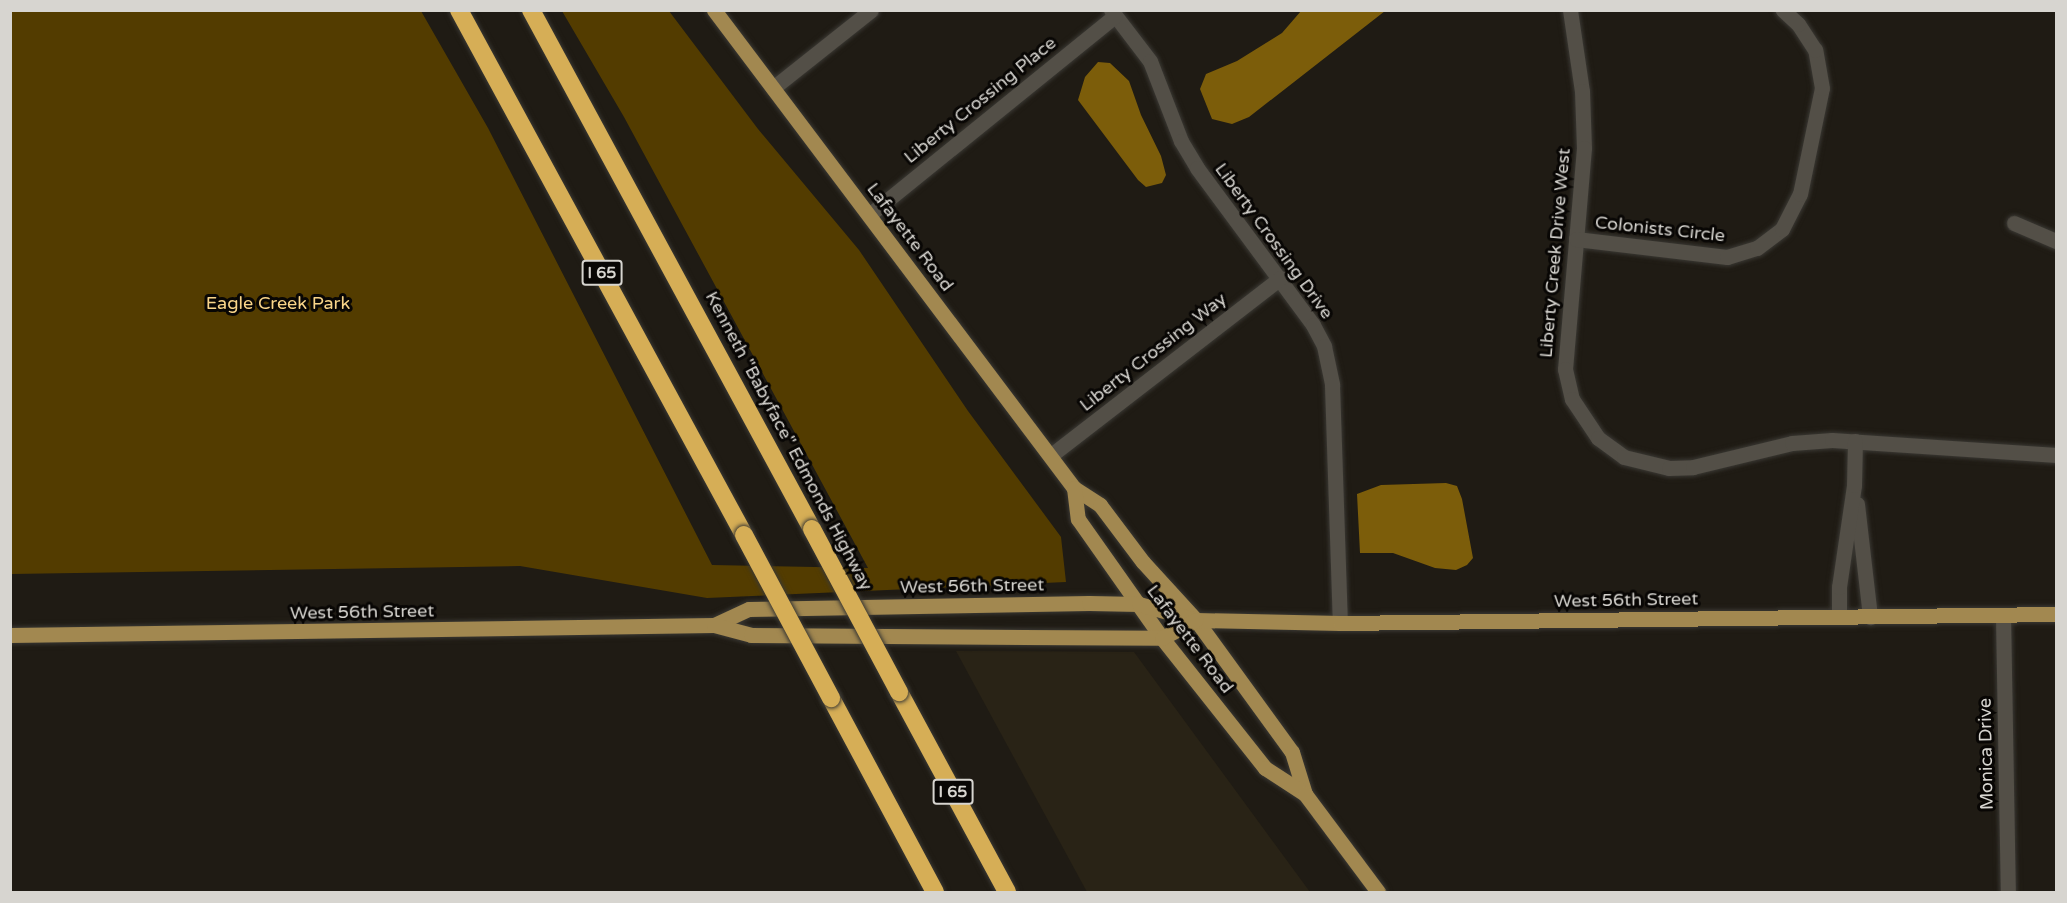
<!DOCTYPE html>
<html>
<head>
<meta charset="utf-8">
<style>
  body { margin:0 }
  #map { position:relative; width:2067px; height:903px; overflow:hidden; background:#1f1b14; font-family:"Varela Round",sans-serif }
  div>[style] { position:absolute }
  .built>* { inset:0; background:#292316 }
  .green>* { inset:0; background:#533c00 }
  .water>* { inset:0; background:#7c5d0a }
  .roads { filter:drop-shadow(0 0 2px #3a3833) drop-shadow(0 0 2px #3a3833) }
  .minor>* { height:15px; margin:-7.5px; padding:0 7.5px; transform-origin:7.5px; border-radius:7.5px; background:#534f47 }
  .major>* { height:15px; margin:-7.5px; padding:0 7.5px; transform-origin:7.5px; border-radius:7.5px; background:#a28850 }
  .highway>* { height:18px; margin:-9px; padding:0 9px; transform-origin:9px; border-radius:9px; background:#d6ae56 }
  .bridges { filter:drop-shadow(0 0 2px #3a3833) drop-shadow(0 0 2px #3a3833) }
  .highway-bridge>* { height:18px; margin:-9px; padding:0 9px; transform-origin:9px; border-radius:9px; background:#d6ae56 }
  span { translate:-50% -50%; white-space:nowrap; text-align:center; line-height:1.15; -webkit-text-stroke:6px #080604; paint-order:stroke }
  .shield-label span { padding:2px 4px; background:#080604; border:2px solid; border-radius:4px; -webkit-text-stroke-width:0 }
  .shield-label { font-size:16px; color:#d7d5d0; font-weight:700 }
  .street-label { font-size:18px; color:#d7d5d0 }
  .park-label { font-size:18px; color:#f9d589 }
  .frame { position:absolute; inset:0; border:12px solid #d7d5d0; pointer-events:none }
</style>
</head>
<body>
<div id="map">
  <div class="built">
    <div style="clip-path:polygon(956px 651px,1134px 652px,1310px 892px,1087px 892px)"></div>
  </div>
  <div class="green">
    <div style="clip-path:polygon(10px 11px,421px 11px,488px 128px,712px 565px,868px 568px,624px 117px,562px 11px,669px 11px,758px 129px,859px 250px,968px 411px,1061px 537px,1066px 582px,707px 598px,520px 566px,11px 574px)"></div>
  </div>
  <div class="water">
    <div style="clip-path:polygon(1301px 11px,1385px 11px,1249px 117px,1232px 124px,1212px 119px,1200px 89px,1206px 74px,1237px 61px,1282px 33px)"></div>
    <div style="clip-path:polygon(1098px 62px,1110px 63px,1129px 81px,1141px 115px,1161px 156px,1166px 175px,1162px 183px,1146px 187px,1138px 180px,1078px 100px,1085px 77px)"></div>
    <div style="clip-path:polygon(1446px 483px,1457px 486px,1462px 499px,1473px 558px,1467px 565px,1456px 570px,1435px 568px,1393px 553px,1360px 553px,1357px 494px,1381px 485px)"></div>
  </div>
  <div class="roads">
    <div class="minor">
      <div style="left:1111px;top:10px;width:64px;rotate:52.6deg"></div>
      <div style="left:1150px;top:61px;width:86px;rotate:68.8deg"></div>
      <div style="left:1181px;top:141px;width:31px;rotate:59deg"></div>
      <div style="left:1197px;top:168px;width:195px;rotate:53.5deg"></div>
      <div style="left:1313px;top:325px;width:24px;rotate:62deg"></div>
      <div style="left:1324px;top:346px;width:40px;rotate:78deg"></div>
      <div style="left:1332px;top:385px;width:238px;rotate:88.1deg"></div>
      <div style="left:1570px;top:10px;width:82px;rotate:81.6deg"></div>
      <div style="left:1582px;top:91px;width:57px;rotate:88deg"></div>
      <div style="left:1584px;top:148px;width:222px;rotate:94.9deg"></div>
      <div style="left:1565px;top:369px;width:31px;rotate:77deg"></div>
      <div style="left:1572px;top:399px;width:47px;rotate:56.3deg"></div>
      <div style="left:1598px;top:438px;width:32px;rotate:36deg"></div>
      <div style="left:1624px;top:457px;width:46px;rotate:13.7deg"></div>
      <div style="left:1669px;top:468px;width:24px;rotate:-2deg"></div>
      <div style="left:1693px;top:467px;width:102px;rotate:-13.6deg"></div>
      <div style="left:1792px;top:443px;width:40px;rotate:-4.3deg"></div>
      <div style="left:1832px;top:440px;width:225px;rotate:3.8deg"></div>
      <div style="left:773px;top:88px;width:125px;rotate:-38.5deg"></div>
      <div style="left:869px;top:215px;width:316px;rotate:-39deg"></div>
      <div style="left:2014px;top:223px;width:46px;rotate:23.2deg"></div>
      <div style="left:1576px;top:239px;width:152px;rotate:6.8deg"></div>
      <div style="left:1727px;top:257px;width:31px;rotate:-17deg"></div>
      <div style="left:1757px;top:248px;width:31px;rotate:-37deg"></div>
      <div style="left:1782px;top:229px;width:39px;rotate:-63deg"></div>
      <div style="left:1800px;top:194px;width:108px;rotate:-78.3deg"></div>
      <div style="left:1822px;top:88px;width:39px;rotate:-100deg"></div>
      <div style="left:1815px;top:50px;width:31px;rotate:-123deg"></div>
      <div style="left:1798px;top:24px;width:21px;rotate:-137deg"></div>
      <div style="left:1050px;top:456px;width:291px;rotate:-37.7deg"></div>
      <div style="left:1857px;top:504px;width:114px;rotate:83.4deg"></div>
      <div style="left:2003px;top:615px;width:277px;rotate:89deg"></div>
      <div style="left:1839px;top:617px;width:30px;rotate:-90deg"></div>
      <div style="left:1839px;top:587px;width:103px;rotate:-81.6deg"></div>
      <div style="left:1854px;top:485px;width:44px;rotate:-88.7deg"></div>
    </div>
    <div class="major">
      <div style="left:714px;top:10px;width:598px;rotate:53.02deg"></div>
      <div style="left:1074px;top:488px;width:31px;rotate:33deg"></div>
      <div style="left:1100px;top:505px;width:71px;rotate:53deg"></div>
      <div style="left:1143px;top:562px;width:79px;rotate:47.6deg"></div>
      <div style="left:1196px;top:620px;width:163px;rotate:54deg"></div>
      <div style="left:1292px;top:752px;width:44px;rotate:72.8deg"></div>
      <div style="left:1074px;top:488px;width:31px;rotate:83deg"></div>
      <div style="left:1078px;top:519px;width:146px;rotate:54.8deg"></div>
      <div style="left:1162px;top:638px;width:166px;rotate:51.6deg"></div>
      <div style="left:1265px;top:768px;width:48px;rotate:33deg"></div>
      <div style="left:1305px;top:794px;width:122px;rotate:53.3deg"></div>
      <div style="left:714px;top:625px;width:38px;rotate:-25deg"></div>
      <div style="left:749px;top:609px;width:340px;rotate:-1deg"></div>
      <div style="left:1089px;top:603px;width:50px;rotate:1.1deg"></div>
      <div style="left:1139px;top:604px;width:59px;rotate:15.7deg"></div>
      <div style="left:1196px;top:620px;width:144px;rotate:1.2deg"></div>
      <div style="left:1340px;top:623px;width:716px;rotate:-0.72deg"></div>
      <div style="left:10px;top:635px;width:704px;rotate:-0.81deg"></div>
      <div style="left:714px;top:625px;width:38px;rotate:15deg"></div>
      <div style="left:751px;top:635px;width:411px;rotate:0.4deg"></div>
      <div style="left:1162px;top:638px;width:38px;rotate:-28deg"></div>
    </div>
    <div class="highway">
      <div style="left:459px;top:10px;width:597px;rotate:61.5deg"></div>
      <div style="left:531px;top:10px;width:590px;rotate:61.57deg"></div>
      <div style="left:899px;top:692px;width:227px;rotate:61.6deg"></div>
      <div style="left:831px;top:698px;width:220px;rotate:61.8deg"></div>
    </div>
  </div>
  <div class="bridges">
    <div class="highway-bridge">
      <div style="left:812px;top:529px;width:185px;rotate:61.9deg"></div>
      <div style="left:744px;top:535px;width:185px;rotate:61.9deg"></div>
    </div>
  </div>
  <div class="shield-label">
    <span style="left:602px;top:273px">I 65</span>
    <span style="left:953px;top:792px">I 65</span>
  </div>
  <div class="street-label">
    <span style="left:980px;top:100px;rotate:-39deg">Liberty Crossing Place</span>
    <span style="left:1660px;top:229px;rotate:6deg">Colonists Circle</span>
    <span style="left:910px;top:237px;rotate:53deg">Lafayette Road</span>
    <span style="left:1274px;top:241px;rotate:54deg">Liberty Crossing Drive</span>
    <span style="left:1555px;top:253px;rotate:-85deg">Liberty Creek Drive West</span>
    <span style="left:1153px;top:352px;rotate:-38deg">Liberty Crossing Way</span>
    <span style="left:789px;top:441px;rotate:62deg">Kenneth "Babyface" Edmonds Highway</span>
    <span style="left:972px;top:586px;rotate:-1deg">West 56th Street</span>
    <span style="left:1626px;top:600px;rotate:-1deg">West 56th Street</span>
    <span style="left:362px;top:612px;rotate:-1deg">West 56th Street</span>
    <span style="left:1190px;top:639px;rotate:53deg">Lafayette Road</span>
    <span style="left:1986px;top:754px;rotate:-91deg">Monica Drive</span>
  </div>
  <div class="park-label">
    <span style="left:278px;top:303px">Eagle Creek Park</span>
  </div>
  <div class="frame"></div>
</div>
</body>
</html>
